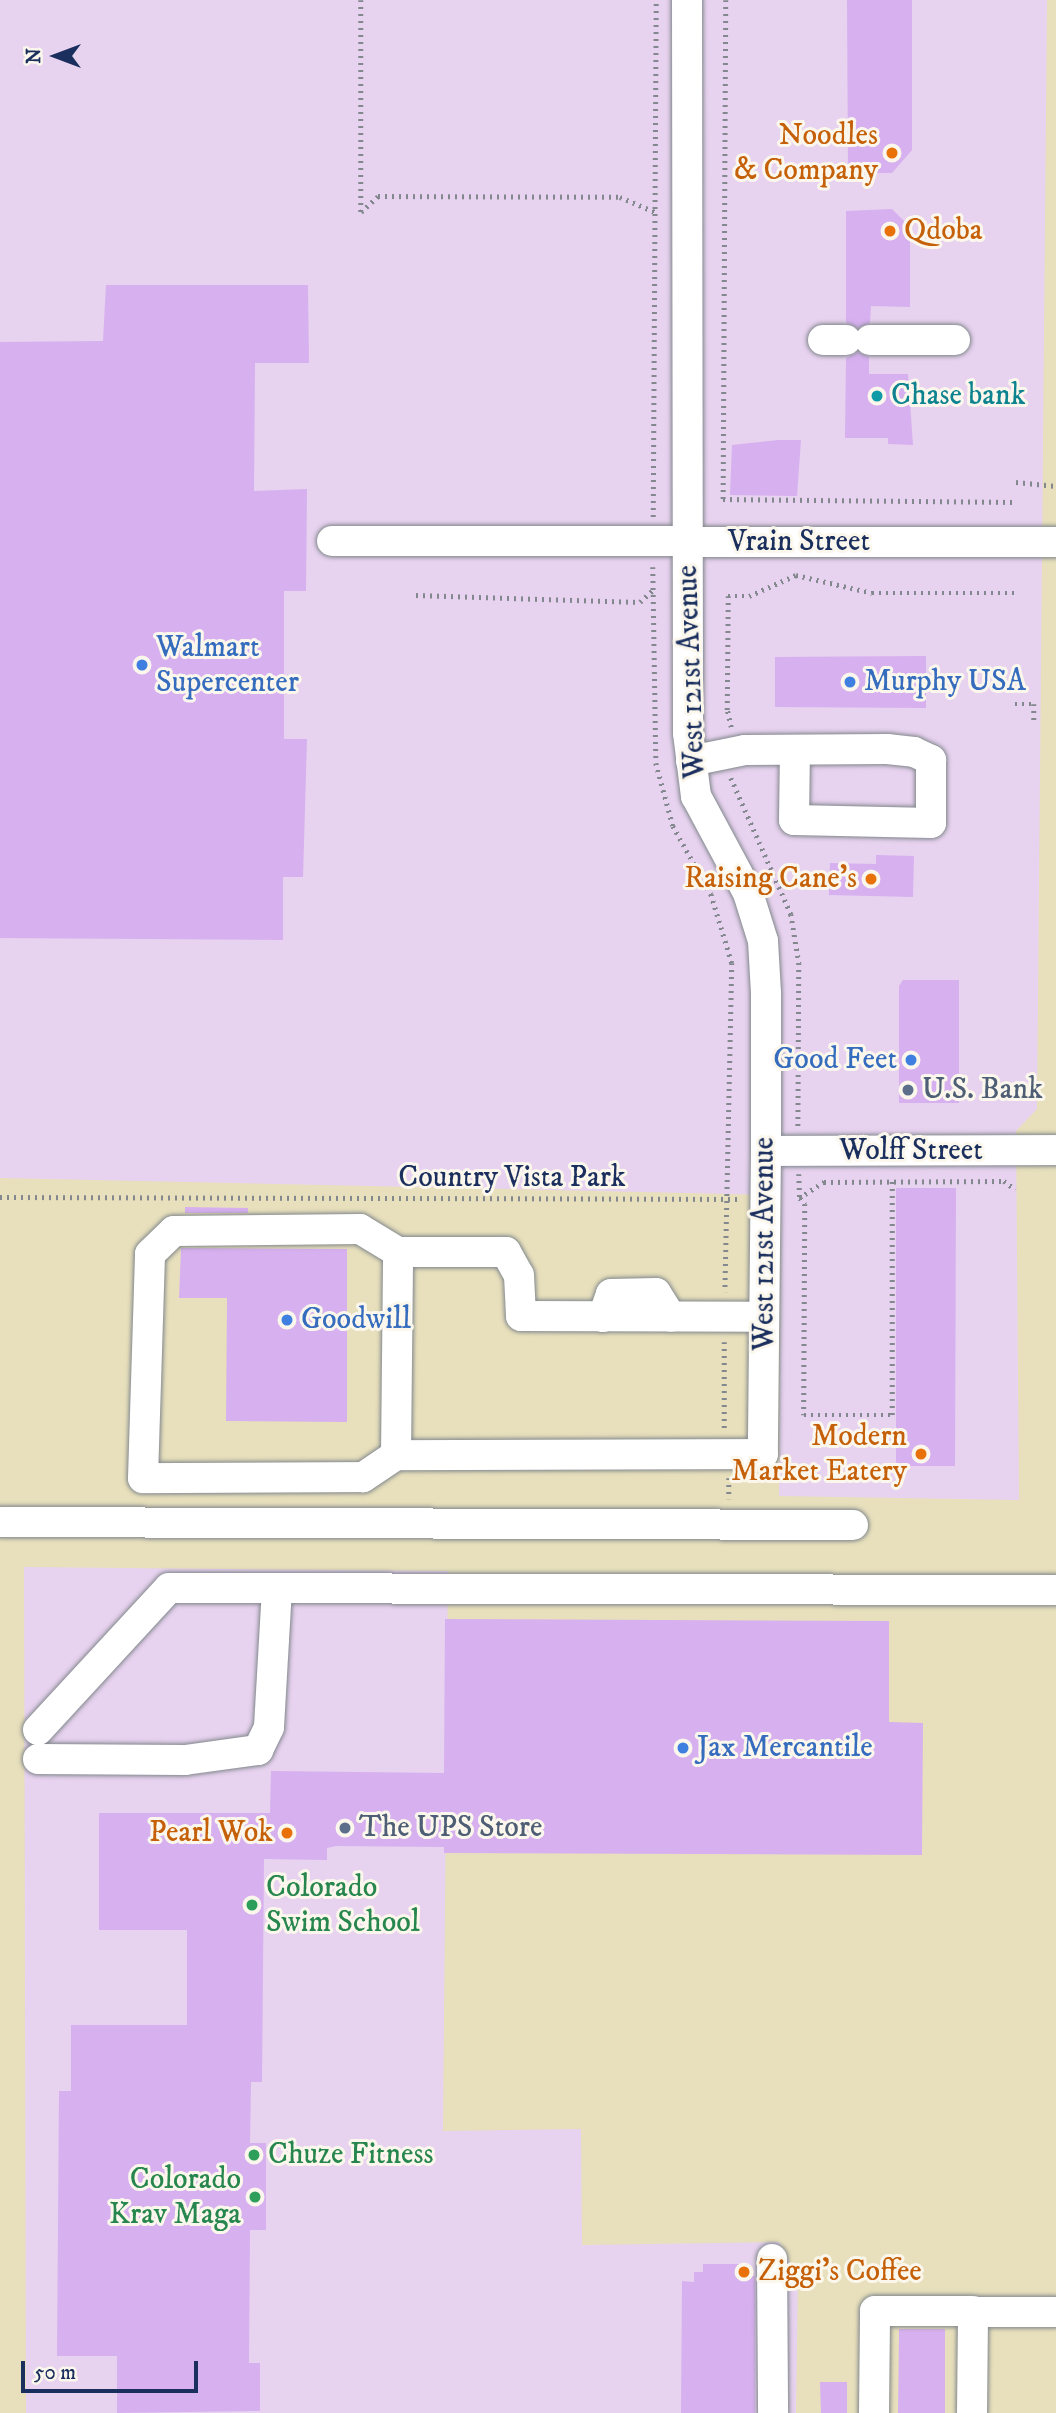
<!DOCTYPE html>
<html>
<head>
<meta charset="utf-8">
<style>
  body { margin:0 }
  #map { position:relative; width:1056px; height:2413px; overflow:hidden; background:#e8e0bc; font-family:"IM FELL DW Pica",serif }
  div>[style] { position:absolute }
  .built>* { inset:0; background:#e7d2ef }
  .building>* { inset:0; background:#d7b0ef }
  .path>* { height:4.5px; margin-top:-2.25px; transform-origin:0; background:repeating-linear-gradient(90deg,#82888d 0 2px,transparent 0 7px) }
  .roads { filter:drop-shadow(0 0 2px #82888d) drop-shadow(0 0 2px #82888d) }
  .minor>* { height:30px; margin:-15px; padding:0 15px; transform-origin:15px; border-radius:15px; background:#fff }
  .dots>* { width:19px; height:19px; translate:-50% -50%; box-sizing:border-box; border:4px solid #fbf7ec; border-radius:50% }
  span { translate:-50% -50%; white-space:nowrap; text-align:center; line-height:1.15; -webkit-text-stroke:6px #fbf7ec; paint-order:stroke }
  .food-label { font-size:30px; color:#c56008 }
  .right { translate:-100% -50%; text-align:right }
  .left { translate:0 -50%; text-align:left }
  .culture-label { font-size:30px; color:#0d838f }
  .street-label { font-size:30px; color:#1b2f5e }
  .shop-label { font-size:30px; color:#366cbe }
  .service-label { font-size:30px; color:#4e5e75 }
  .leisure-label { font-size:30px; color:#27864d }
  .north { position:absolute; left:21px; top:21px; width:70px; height:70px; -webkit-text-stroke:5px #fbf7ec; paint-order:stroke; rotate:270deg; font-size:19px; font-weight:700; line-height:28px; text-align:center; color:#1b2f5e }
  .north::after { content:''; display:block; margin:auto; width:24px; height:32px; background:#1b2f5e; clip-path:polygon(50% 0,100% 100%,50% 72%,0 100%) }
  .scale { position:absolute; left:21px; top:2361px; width:177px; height:32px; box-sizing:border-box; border:4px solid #1b2f5e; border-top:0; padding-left:9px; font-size:21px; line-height:24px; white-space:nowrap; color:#1b2f5e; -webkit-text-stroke:5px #fbf7ec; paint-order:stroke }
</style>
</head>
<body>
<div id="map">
  <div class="built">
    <div style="clip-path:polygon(0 0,1047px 0,1037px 1109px,1016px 1131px,1019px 1500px,779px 1496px,781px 1195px,0 1178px)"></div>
    <div style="clip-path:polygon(24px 1567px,448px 1571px,443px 2131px,581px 2129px,582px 2245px,779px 2242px,798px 2278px,796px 2413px,26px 2413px)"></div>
  </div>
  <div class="building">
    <div style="clip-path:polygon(847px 0,912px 0,912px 150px,892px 173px,848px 173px)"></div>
    <div style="clip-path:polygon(892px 209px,910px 227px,910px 307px,871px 306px,870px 323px,858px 328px,846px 323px,846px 211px)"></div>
    <div style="clip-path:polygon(106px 285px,308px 285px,309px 363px,255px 363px,254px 491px,307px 489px,306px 591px,284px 591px,284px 739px,307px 739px,303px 877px,283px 877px,283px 940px,0 938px,0 342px,103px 341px)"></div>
    <div style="clip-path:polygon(858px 352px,869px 357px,869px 374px,908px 374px,913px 445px,888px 444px,888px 438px,845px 438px,846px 358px)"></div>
    <div style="clip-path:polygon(778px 440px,801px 440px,797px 496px,730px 495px,732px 445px)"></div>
    <div style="clip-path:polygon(926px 656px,926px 708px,775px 707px,775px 657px)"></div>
    <div style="clip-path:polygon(876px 855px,914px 856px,913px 897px,829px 895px,830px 863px,876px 864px)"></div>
    <div style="clip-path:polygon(903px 980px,959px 980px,959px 1103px,899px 1103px,899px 986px)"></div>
    <div style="clip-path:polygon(896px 1188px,956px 1188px,955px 1466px,896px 1466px)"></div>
    <div style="clip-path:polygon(185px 1207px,248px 1208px,248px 1213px,185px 1213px)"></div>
    <div style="clip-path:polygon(181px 1248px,347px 1249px,347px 1422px,226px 1421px,227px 1298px,179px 1298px)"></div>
    <div style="clip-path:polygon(445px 1619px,889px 1621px,889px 1722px,923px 1723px,922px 1855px,444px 1853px,444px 1847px,336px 1846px,327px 1848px,327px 1860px,264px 1859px,262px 2082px,251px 2082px,250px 2143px,266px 2143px,266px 2230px,250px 2230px,249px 2363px,260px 2363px,260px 2411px,117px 2413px,117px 2356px,57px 2356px,59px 2091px,71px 2091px,71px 2025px,187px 2025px,187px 1930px,99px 1930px,99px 1813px,270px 1813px,271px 1771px,444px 1773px)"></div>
    <div style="clip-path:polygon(703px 2264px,747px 2264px,747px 2276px,755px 2276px,755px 2413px,681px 2413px,682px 2281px,694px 2282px,694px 2272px,703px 2272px)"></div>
    <div style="clip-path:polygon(899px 2329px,945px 2329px,945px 2413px,898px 2413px)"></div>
    <div style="clip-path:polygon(820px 2382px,847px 2382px,847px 2413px,821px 2413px)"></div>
  </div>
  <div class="path">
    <div style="left:361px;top:0;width:212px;rotate:90deg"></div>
    <div style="left:361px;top:212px;width:23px;rotate:-43deg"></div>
    <div style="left:378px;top:196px;width:242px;rotate:0.2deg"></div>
    <div style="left:620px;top:197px;width:39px;rotate:23deg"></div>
    <div style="left:726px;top:0;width:499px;rotate:90.3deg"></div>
    <div style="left:723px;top:499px;width:293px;rotate:0.6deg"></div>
    <div style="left:1016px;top:482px;width:40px;rotate:5.7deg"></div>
    <div style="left:653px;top:517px;width:517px;rotate:-89.67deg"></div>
    <div style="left:653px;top:567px;width:196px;rotate:89.1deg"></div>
    <div style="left:656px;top:763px;width:65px;rotate:74.9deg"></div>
    <div style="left:673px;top:826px;width:78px;rotate:60.8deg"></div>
    <div style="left:711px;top:894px;width:72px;rotate:73.1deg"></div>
    <div style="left:732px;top:963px;width:329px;rotate:91.2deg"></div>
    <div style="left:416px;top:595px;width:224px;rotate:1.8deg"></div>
    <div style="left:640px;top:602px;width:18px;rotate:-43deg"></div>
    <div style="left:1015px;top:704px;width:19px"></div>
    <div style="left:1034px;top:704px;width:16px;rotate:90deg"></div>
    <div style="left:731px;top:727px;width:17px;rotate:-103deg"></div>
    <div style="left:727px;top:710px;width:114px;rotate:-89.5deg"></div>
    <div style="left:728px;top:596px;width:21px"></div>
    <div style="left:749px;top:596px;width:51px;rotate:-24.1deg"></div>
    <div style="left:796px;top:575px;width:78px;rotate:13.3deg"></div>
    <div style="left:872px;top:593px;width:143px"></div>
    <div style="left:731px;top:778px;width:149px;rotate:66.2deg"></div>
    <div style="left:791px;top:914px;width:50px;rotate:80.7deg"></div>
    <div style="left:799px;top:963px;width:164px;rotate:90.3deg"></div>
    <div style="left:799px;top:1174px;width:24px;rotate:88deg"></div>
    <div style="left:800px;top:1198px;width:8px;rotate:50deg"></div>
    <div style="left:805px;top:1204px;width:211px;rotate:90.3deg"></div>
    <div style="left:804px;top:1415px;width:88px"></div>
    <div style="left:892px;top:1415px;width:234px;rotate:-90deg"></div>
    <div style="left:0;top:1197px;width:741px;rotate:0.15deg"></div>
    <div style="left:799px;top:1198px;width:30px;rotate:-33deg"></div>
    <div style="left:824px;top:1182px;width:180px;rotate:-0.3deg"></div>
    <div style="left:1004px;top:1181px;width:14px;rotate:36deg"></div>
    <div style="left:724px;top:1428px;width:86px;rotate:-90deg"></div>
    <div style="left:729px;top:1478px;width:21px;rotate:90deg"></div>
  </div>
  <div class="roads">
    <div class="minor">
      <div style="left:687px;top:0;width:733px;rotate:89.92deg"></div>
      <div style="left:688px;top:733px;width:64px;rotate:82.8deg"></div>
      <div style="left:696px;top:796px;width:110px;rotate:61.8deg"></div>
      <div style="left:748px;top:893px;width:50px;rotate:72.6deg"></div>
      <div style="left:763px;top:941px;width:52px;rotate:86.7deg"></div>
      <div style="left:766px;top:993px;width:158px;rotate:90deg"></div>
      <div style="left:766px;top:1151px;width:303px;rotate:90.6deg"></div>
      <div style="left:763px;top:1454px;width:367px;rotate:179.8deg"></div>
      <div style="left:396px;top:1455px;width:203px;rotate:-89.4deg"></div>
      <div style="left:398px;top:1252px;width:108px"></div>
      <div style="left:506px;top:1252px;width:26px;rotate:61deg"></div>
      <div style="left:519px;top:1275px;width:41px;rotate:87.2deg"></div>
      <div style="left:521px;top:1316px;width:243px;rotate:0.2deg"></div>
      <div style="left:823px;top:340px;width:23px"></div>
      <div style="left:870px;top:340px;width:85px"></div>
      <div style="left:332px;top:541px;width:724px;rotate:0.08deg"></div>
      <div style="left:691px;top:761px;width:55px;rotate:-11.5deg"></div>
      <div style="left:745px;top:750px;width:142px;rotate:-0.4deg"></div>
      <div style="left:887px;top:749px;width:27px;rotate:6deg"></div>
      <div style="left:914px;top:752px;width:19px;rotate:25deg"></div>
      <div style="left:931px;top:760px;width:63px;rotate:90deg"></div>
      <div style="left:931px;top:823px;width:137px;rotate:-178.7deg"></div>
      <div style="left:794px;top:820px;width:70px;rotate:-89.2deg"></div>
      <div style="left:766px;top:1151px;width:290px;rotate:-0.2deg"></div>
      <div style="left:603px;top:1317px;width:24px;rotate:-71deg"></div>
      <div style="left:611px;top:1294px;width:45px;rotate:-1.3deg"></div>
      <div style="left:656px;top:1293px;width:28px;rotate:58deg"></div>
      <div style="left:396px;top:1455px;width:40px;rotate:146deg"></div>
      <div style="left:363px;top:1477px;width:220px;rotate:179.7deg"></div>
      <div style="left:143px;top:1478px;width:224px;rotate:-88.2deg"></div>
      <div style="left:150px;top:1254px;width:33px;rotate:-44deg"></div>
      <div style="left:174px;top:1231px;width:186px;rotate:-0.6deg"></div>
      <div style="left:360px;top:1229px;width:44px;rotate:31.2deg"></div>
      <div style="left:0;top:1522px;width:853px;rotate:0.2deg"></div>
      <div style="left:38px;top:1730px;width:193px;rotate:-47.3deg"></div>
      <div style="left:169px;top:1588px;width:887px;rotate:0.13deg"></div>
      <div style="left:38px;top:1759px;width:147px;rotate:0.4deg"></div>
      <div style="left:185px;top:1760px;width:74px;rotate:-7.8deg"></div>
      <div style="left:258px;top:1750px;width:25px;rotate:-64deg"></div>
      <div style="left:269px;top:1727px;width:139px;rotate:-86.7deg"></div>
      <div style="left:772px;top:2259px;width:154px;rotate:89.6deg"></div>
      <div style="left:874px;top:2413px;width:102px;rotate:-89.4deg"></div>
      <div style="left:875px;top:2311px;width:181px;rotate:0.3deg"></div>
      <div style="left:972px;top:2413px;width:102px;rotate:-89.4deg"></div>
    </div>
  </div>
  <div class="dots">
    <div style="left:892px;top:153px;background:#e8710a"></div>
    <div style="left:890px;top:231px;background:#e8710a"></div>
    <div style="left:877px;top:396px;background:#0f9aa8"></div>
    <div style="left:142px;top:665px;background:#3f7fe0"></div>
    <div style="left:850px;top:682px;background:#3f7fe0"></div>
    <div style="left:871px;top:879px;background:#e8710a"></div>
    <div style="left:911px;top:1060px;background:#3f7fe0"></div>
    <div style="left:908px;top:1090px;background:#5c6f8a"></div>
    <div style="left:287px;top:1320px;background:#3f7fe0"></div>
    <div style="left:921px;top:1454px;background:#e8710a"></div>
    <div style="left:683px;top:1748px;background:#3f7fe0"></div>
    <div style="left:345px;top:1828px;background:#5c6f8a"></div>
    <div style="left:287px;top:1833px;background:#e8710a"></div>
    <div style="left:252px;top:1905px;background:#2e9e5b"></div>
    <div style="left:254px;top:2155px;background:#2e9e5b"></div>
    <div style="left:255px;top:2197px;background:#2e9e5b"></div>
    <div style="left:744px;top:2272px;background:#e8710a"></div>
  </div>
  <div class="food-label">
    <span class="right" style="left:878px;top:153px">Noodles<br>&amp; Company</span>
    <span class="left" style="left:904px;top:231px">Qdoba</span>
    <span class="right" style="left:857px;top:879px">Raising Cane's</span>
    <span class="right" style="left:907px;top:1454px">Modern<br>Market Eatery</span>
    <span class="right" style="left:273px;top:1833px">Pearl Wok</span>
    <span class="left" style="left:758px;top:2272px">Ziggi's Coffee</span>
  </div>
  <div class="culture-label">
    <span class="left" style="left:891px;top:396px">Chase bank</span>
  </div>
  <div class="street-label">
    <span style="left:799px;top:542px">Vrain Street</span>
    <span style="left:692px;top:672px;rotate:-92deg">West 121st Avenue</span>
    <span style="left:911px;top:1151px">Wolff Street</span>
    <span style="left:512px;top:1178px">Country Vista Park</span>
    <span style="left:765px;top:1244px;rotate:-90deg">West 121st Avenue</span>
  </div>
  <div class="shop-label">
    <span class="left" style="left:156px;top:665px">Walmart<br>Supercenter</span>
    <span class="left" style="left:864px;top:682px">Murphy USA</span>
    <span class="right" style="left:897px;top:1060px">Good Feet</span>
    <span class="left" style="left:301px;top:1320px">Goodwill</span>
    <span class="left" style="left:697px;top:1748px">Jax Mercantile</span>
  </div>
  <div class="service-label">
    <span class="left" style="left:922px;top:1090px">U.S. Bank</span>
    <span class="left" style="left:359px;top:1828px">The UPS Store</span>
  </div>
  <div class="leisure-label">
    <span class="left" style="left:266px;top:1905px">Colorado<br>Swim School</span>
    <span class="left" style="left:268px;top:2155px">Chuze Fitness</span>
    <span class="right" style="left:241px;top:2197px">Colorado<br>Krav Maga</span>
  </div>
  <div class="north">N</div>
  <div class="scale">50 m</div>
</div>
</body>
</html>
